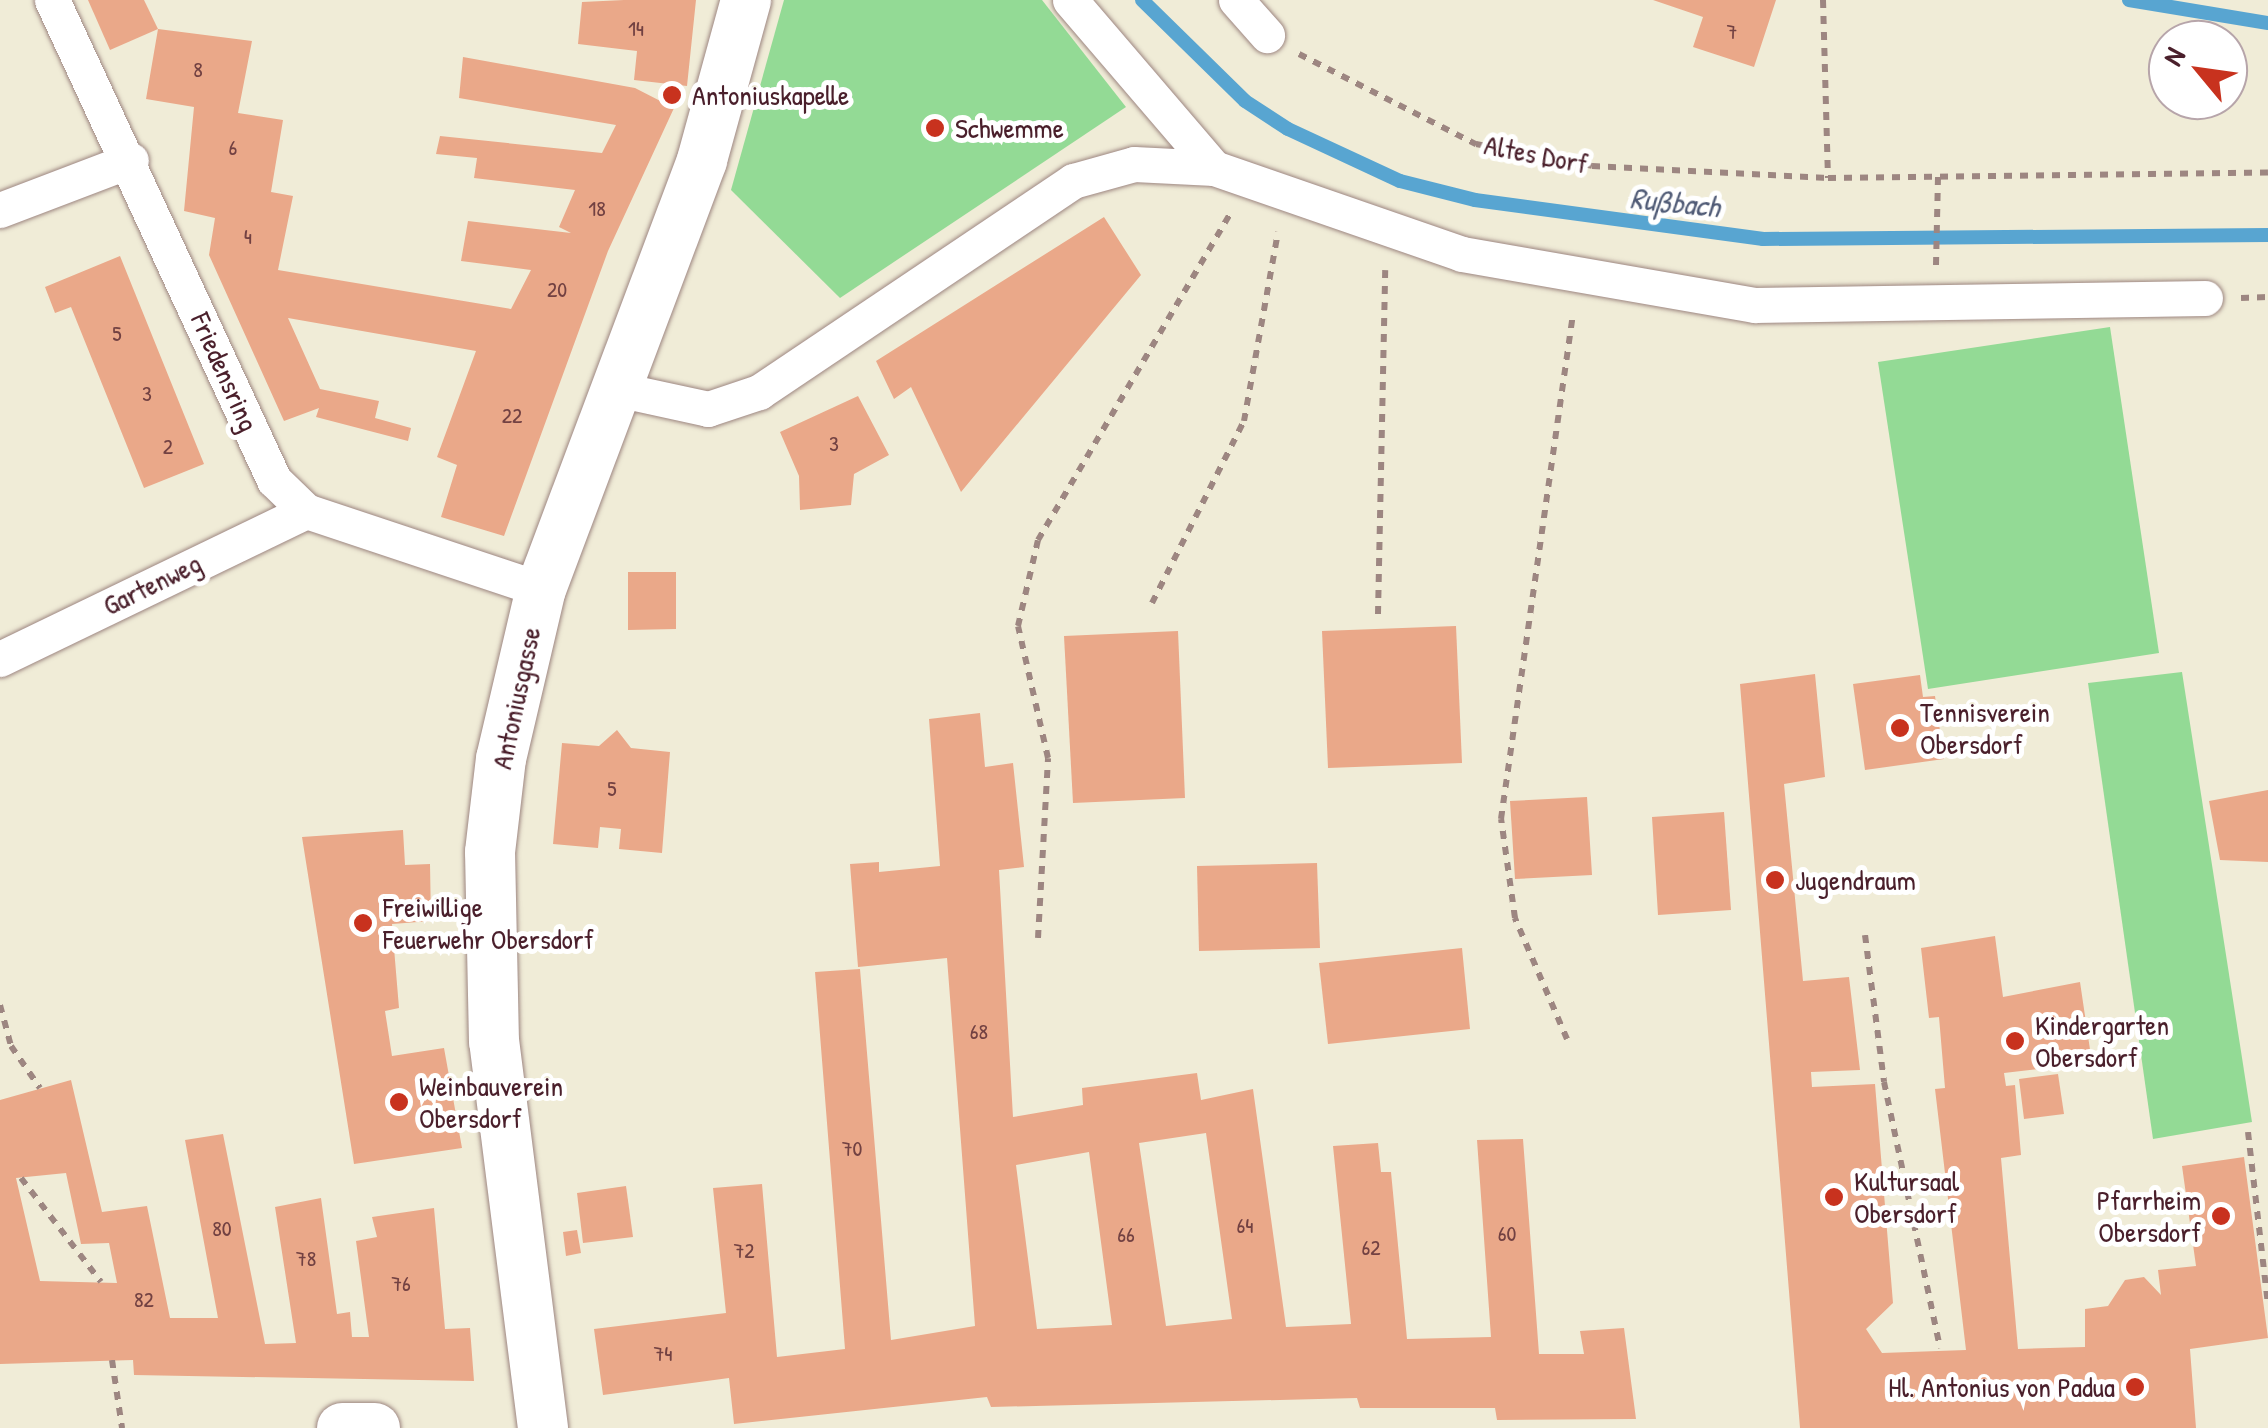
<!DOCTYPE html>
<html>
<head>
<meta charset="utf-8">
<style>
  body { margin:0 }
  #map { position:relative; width:2268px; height:1428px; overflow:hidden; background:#f0ecd7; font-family:"Patrick Hand",sans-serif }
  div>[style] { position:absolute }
  .green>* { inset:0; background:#93da95 }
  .stream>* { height:14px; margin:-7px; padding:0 7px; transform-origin:7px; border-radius:7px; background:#58a5d1 }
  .building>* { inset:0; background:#eaa889 }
  .path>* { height:6px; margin-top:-3px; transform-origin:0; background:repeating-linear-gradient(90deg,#9d8681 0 8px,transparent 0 16px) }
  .roads { filter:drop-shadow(0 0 2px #9d8681) drop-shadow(0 0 2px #9d8681) }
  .street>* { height:35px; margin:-17.5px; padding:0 17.5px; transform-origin:17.5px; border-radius:17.5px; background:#fff }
  .secondary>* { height:50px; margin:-25px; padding:0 25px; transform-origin:25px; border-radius:25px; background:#fff }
  .dots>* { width:28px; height:28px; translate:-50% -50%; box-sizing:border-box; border:5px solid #fff; border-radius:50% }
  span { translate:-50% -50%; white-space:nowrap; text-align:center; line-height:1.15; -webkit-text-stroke:10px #fff; paint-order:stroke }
  .number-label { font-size:22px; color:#724142 }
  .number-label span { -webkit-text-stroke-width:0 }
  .poi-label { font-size:28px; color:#4a1f2b }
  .left { translate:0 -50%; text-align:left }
  .right { translate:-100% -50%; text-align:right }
  .street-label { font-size:28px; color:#4a1f2b }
  .water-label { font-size:30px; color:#505b76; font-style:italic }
  .north { position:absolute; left:2148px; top:20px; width:100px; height:100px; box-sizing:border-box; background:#fff; border:2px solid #b7a5aa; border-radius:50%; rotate:299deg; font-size:28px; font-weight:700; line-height:40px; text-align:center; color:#4a1f2b }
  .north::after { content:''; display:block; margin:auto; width:35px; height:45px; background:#c8321e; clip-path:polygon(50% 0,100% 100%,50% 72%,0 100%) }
</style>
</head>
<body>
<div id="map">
  <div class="green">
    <div style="clip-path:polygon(784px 0,1042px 0,1126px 107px,840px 298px,731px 190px)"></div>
    <div style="clip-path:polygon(2110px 327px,2159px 653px,1928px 689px,1878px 362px)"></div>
    <div style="clip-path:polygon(2182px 672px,2252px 1122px,2153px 1139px,2088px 683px)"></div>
  </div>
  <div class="stream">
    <div style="left:1142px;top:0;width:144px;rotate:44.4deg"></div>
    <div style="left:1245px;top:101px;width:51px;rotate:33.1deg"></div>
    <div style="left:1288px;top:129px;width:123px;rotate:24.9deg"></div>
    <div style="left:1400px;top:181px;width:77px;rotate:14.2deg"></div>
    <div style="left:1475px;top:200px;width:291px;rotate:7.7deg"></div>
    <div style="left:1763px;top:239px;width:505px;rotate:-0.45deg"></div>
    <div style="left:2129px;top:0;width:141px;rotate:9.4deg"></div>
  </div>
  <div class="building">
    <div style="clip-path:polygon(88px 0,144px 0,158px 29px,110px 50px)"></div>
    <div style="clip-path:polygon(624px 0,696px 0,687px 86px,634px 80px,637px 51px,578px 44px,582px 2px)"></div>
    <div style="clip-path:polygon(1653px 0,1776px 0,1754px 67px,1693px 47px,1703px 17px)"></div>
    <div style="clip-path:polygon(158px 29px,252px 41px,238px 113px,283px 120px,271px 192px,293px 196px,278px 270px,511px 309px,531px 270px,461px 261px,468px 221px,571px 233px,559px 227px,575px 190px,474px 178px,477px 158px,436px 154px,440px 136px,602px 153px,616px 125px,459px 98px,463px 57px,635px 88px,674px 108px,608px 251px,504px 536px,441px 517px,457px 465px,437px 457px,476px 351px,288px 318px,320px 389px,379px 401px,375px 418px,411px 428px,408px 441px,316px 417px,319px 408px,284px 421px,209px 255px,215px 218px,184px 211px,194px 107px,146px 99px)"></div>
    <div style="clip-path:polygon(1104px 217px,1141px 275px,961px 492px,911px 387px,894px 399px,876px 361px)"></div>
    <div style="clip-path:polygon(120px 256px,204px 464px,144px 488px,71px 307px,55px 313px,45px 287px)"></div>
    <div style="clip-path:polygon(858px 396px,889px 455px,854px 474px,851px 505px,800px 510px,799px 476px,780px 432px)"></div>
    <div style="clip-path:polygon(628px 572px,676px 572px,676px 629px,628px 630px)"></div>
    <div style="clip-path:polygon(1456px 626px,1462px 763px,1328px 768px,1322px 631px)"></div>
    <div style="clip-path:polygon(1178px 631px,1185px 798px,1073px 803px,1064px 636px)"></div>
    <div style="clip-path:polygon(1815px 674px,1825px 777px,1784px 784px,1803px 981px,1849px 977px,1860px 1070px,1811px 1072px,1812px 1087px,1875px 1084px,1893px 1303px,1866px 1329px,1882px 1353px,1966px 1350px,1935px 1089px,1945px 1088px,1939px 1017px,1929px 1018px,1921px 948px,1995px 936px,2003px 997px,2080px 982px,2092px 1063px,2004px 1073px,2006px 1086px,2015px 1085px,2021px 1155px,2001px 1158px,2018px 1349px,2085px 1347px,2085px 1309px,2108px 1306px,2125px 1280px,2144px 1277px,2161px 1295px,2158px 1270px,2196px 1266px,2182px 1166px,2244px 1157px,2268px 1338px,2190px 1349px,2196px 1428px,1800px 1428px,1740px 684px)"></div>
    <div style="clip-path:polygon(1920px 675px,1923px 697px,1935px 696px,1944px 759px,1865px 770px,1853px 684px)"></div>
    <div style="clip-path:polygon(evenodd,980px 713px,985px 767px,1013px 763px,1024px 867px,999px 870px,1013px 1117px,1083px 1105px,1082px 1088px,1197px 1073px,1201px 1100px,1253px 1089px,1286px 1327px,1351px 1324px,1333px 1146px,1378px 1143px,1381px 1172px,1391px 1172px,1407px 1339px,1491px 1337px,1477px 1140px,1523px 1139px,1539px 1354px,1584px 1354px,1580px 1331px,1624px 1328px,1636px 1419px,1497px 1420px,1495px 1408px,1360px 1408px,1357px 1398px,991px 1407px,987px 1397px,734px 1424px,729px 1378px,603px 1395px,594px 1329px,726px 1313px,713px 1188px,762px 1184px,777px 1357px,845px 1349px,815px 972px,860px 969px,891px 1340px,975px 1326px,947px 958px,858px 967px,850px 864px,879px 862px,879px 872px,940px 866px,929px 719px,980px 713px,1206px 1133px,1232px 1319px,1166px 1326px,1139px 1143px,1206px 1133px,980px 713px,1089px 1152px,1112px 1325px,1037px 1329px,1016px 1165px,1089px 1152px)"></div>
    <div style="clip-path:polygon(617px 730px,631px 748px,670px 752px,662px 853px,619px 849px,621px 829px,600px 827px,598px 848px,553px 844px,562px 743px,599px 746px)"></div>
    <div style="clip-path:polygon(2268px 790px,2268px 862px,2220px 860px,2209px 801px)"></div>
    <div style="clip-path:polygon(1587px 797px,1592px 875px,1515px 879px,1510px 801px)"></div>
    <div style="clip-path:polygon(1724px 812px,1731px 910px,1658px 915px,1652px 817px)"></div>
    <div style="clip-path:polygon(403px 830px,405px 865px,430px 864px,431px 921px,392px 924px,399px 1008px,385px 1011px,392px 1056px,444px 1048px,462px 1148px,354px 1164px,302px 837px)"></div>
    <div style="clip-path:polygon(1317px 863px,1320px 948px,1199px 951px,1197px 866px)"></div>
    <div style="clip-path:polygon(1462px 948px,1470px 1029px,1328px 1044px,1319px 963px)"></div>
    <div style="clip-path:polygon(2058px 1074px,2064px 1114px,2024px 1119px,2019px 1079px)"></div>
    <div style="clip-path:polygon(evenodd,71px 1080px,102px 1212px,147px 1206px,170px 1318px,218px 1318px,185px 1140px,223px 1134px,265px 1344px,296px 1343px,275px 1207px,321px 1198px,337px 1314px,350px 1312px,352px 1337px,369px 1337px,356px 1241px,377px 1237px,372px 1217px,434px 1208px,445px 1329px,470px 1328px,474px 1381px,134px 1375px,133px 1360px,0 1364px,0 1100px,71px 1080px,66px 1173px,81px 1244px,109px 1243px,117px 1283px,40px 1281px,16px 1178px,66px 1173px)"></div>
    <div style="clip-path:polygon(626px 1186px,633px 1237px,583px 1243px,577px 1193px)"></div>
    <div style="clip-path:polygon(577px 1230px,581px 1253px,566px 1256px,563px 1232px)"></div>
  </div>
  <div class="path">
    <div style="left:1823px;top:0;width:178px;rotate:88.4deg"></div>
    <div style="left:1299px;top:54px;width:199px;rotate:27deg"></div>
    <div style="left:1476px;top:144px;width:118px;rotate:10.7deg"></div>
    <div style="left:1592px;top:166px;width:236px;rotate:2.9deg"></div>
    <div style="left:1828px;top:178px;width:440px;rotate:-0.7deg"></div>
    <div style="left:1936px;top:265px;width:88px;rotate:-88.7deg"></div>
    <div style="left:2241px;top:298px;width:27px;rotate:-2deg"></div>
    <div style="left:1152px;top:603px;width:204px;rotate:-63.2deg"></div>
    <div style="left:1244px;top:421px;width:192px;rotate:-79.8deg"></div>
    <div style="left:1378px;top:614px;width:344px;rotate:-88.8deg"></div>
    <div style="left:1865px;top:935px;width:148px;rotate:82.6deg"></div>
    <div style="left:1884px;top:1082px;width:272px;rotate:78.1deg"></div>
    <div style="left:1038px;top:938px;width:180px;rotate:-86.8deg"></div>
    <div style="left:1048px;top:758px;width:135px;rotate:-102.8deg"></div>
    <div style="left:1018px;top:626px;width:88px;rotate:-76.9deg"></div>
    <div style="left:1038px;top:540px;width:380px;rotate:-59.5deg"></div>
    <div style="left:0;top:1005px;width:42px;rotate:75deg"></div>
    <div style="left:11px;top:1046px;width:51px;rotate:55.4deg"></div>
    <div style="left:1567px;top:1039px;width:132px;rotate:-113.3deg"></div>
    <div style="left:1515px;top:918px;width:100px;rotate:-98deg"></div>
    <div style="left:1501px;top:819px;width:510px;rotate:-81.89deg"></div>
    <div style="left:2248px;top:1132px;width:173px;rotate:83.4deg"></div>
    <div style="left:21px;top:1178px;width:131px;rotate:52.4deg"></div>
    <div style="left:112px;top:1360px;width:69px;rotate:81.6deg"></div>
  </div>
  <div class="roads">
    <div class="street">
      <div style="left:52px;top:0;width:529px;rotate:65.18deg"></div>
      <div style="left:274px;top:480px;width:45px;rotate:44.1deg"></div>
      <div style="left:306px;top:511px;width:248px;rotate:18.4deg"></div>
      <div style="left:1070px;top:0;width:221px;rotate:49.4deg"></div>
      <div style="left:1236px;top:0;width:47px;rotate:48.5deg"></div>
      <div style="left:0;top:210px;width:140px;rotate:-20.9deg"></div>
      <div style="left:621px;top:390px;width:89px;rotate:12.3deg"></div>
      <div style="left:708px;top:409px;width:54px;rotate:-18.4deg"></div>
      <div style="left:759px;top:392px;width:378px;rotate:-33.9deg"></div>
      <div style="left:1073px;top:181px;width:63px;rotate:-15.6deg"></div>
      <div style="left:1134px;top:164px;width:80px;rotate:2.9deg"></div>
      <div style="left:1214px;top:168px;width:262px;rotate:19.1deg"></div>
      <div style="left:1462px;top:254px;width:297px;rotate:9.9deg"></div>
      <div style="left:1755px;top:305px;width:450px;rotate:-0.9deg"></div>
      <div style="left:0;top:659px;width:340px;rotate:-25.8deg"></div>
    </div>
    <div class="secondary">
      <div style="left:342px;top:1428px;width:33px"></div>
      <div style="left:543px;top:1428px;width:389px;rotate:-97.2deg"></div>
      <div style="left:494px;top:1042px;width:190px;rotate:-91.2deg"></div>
      <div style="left:490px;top:852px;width:94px;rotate:-83.3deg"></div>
      <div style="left:501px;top:759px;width:175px;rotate:-76.8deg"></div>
      <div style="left:541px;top:589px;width:458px;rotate:-69.4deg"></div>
      <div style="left:702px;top:160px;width:166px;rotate:-74.6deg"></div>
    </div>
  </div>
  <div class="dots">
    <div style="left:672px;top:95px;background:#c8321e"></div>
    <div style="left:935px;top:128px;background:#c8321e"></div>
    <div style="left:1900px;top:728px;background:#c8321e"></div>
    <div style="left:1775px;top:880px;background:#c8321e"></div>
    <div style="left:363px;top:923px;background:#c8321e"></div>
    <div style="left:2015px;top:1041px;background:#c8321e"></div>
    <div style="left:399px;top:1102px;background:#c8321e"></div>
    <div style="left:1834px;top:1197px;background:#c8321e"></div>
    <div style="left:2221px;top:1216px;background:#c8321e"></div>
    <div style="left:2135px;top:1387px;background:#c8321e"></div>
  </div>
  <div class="number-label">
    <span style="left:636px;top:29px">14</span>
    <span style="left:1732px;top:32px">7</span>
    <span style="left:198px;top:70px">8</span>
    <span style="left:233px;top:148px">6</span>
    <span style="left:597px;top:209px">18</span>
    <span style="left:248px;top:237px">4</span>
    <span style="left:557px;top:290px">20</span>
    <span style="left:117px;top:334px">5</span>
    <span style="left:147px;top:394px">3</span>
    <span style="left:512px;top:416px">22</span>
    <span style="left:834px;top:444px">3</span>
    <span style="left:168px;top:447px">2</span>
    <span style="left:612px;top:789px">5</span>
    <span style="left:979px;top:1032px">68</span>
    <span style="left:852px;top:1149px">70</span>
    <span style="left:1245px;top:1226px">64</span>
    <span style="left:222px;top:1229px">80</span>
    <span style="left:1507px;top:1234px">60</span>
    <span style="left:1126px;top:1235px">66</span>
    <span style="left:1371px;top:1248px">62</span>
    <span style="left:744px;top:1251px">72</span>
    <span style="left:306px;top:1259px">78</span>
    <span style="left:401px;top:1284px">76</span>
    <span style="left:144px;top:1300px">82</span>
    <span style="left:663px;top:1354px">74</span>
  </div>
  <div class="poi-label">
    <span class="left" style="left:692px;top:95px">Antoniuskapelle</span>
    <span class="left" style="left:955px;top:128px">Schwemme</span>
    <span class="left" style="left:1920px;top:728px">Tennisverein<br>Obersdorf</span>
    <span class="left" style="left:1795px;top:880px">Jugendraum</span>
    <span class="left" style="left:383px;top:923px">Freiwillige<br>Feuerwehr Obersdorf</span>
    <span class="left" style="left:2035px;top:1041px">Kindergarten<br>Obersdorf</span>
    <span class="left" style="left:419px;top:1102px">Weinbauverein<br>Obersdorf</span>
    <span class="left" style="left:1854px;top:1197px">Kultursaal<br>Obersdorf</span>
    <span class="right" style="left:2201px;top:1216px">Pfarrheim<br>Obersdorf</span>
    <span class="right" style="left:2115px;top:1387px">Hl. Antonius von Padua</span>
  </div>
  <div class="street-label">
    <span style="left:1536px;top:154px;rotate:11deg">Altes Dorf</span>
    <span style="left:225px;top:372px;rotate:66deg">Friedensring</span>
    <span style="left:152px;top:584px;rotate:-26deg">Gartenweg</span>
    <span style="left:516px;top:698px;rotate:-78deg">Antoniusgasse</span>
  </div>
  <div class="water-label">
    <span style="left:1675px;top:202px;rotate:6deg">Rußbach</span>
  </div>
  <div class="north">N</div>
</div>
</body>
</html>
